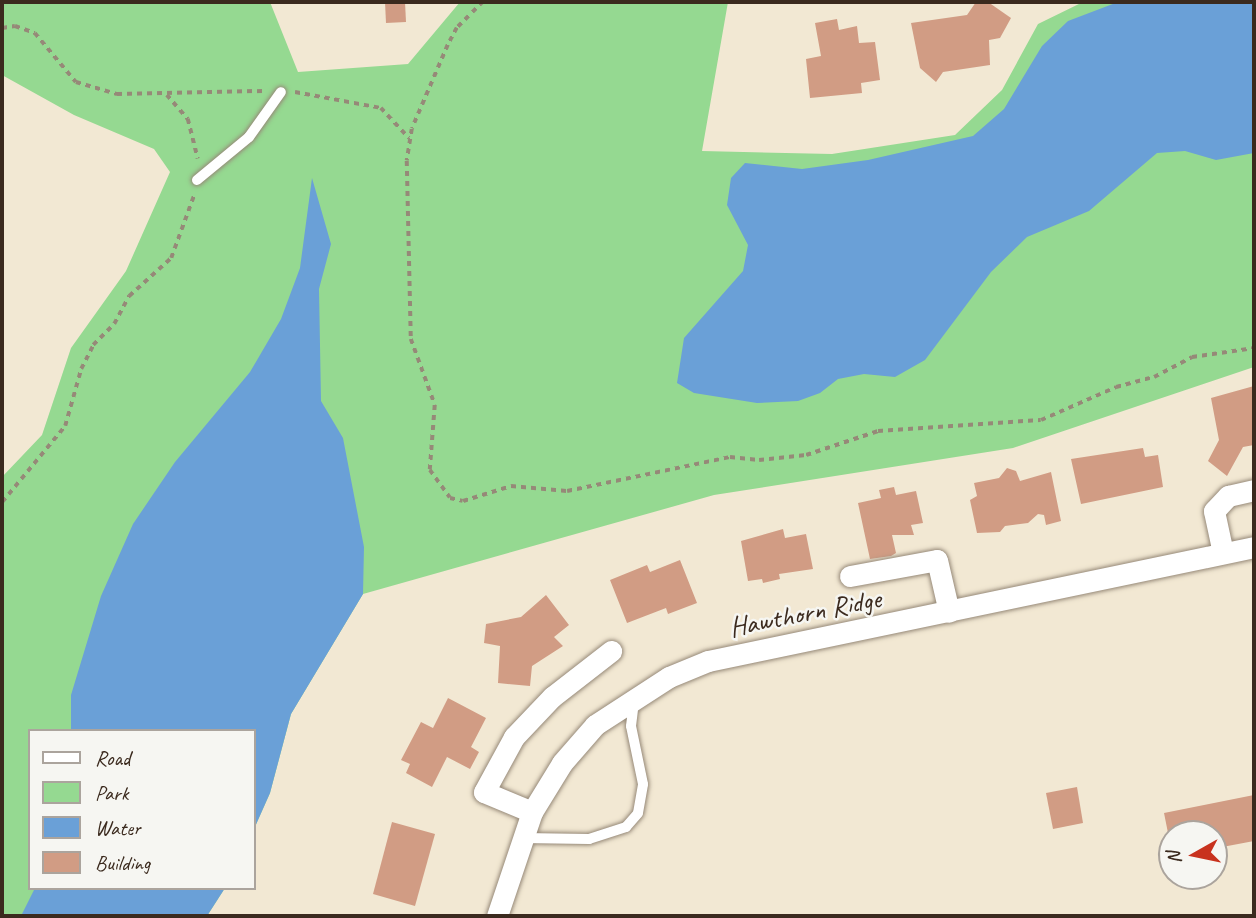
<!DOCTYPE html>
<html>
<head>
<meta charset="utf-8">
<style>
  body { margin:0 }
  #map { position:relative; width:1256px; height:918px; overflow:hidden; background:#f2e8d3; font-family:Caveat,sans-serif }
  div>[style] { position:absolute }
  .green>* { inset:0; background:#95d991 }
  .water>* { inset:0; background:#6aa0d7 }
  .building>* { inset:0; background:#d19c84 }
  .path>* { height:3.5px; margin-top:-1.75px; transform-origin:0; background:repeating-linear-gradient(90deg,#968978 0 5px,transparent 0 10px) }
  .roads { filter:drop-shadow(0 0 2px #968978) drop-shadow(0 0 2px #968978) }
  .service>* { height:10px; margin:-5px; padding:0 5px; transform-origin:5px; border-radius:5px; background:#fff }
  .minor>* { height:21px; margin:-10.5px; padding:0 10.5px; transform-origin:10.5px; border-radius:10.5px; background:#fff }
  span { translate:-50% -50%; white-space:nowrap; text-align:center; line-height:1.15; -webkit-text-stroke:5px #f6f6f2; paint-order:stroke }
  .street-label { font-size:28px; color:#3b2a1e }
  .frame { position:absolute; inset:0; border:4px solid #3b2a1e; pointer-events:none }
  .legend { position:absolute; left:28px; top:729px; width:228px; height:161px; box-sizing:border-box; background:#f6f6f2; border:2px solid #aba49d; margin:0; padding:9px 12px; list-style:none; font-size:21px; color:#3b2a1e }
  .legend li { display:flex; align-items:center; gap:14px; height:35px }
  .legend b { width:35px; border:2px solid #aba49d }
  .north { position:absolute; left:1158px; top:820px; width:70px; height:70px; box-sizing:border-box; background:#f6f6f2; border:2px solid #aba49d; border-radius:50%; rotate:261deg; font-size:19px; font-weight:700; line-height:28px; text-align:center; color:#3b2a1e }
  .north::after { content:''; display:block; margin:auto; width:24px; height:32px; background:#c8321e; clip-path:polygon(50% 0,100% 100%,50% 72%,0 100%) }
</style>
</head>
<body>
<div id="map">
  <div class="green">
    <div style="clip-path:polygon(2px 2px,270px 2px,298px 72px,408px 64px,460px 2px,728px 2px,702px 151px,832px 154px,955px 135px,1002px 90px,1038px 24px,1083px 2px,1254px 2px,1254px 367px,1013px 448px,714px 495px,363px 594px,291px 714px,270px 793px,254px 829px,254px 731px,30px 731px,30px 888px,225px 888px,207px 916px,2px 916px,2px 477px,42px 435px,71px 348px,126px 271px,170px 172px,154px 149px,74px 115px,2px 75px)"></div>
  </div>
  <div class="water">
    <div style="clip-path:polygon(1118px 2px,1254px 2px,1254px 153px,1216px 160px,1185px 151px,1157px 153px,1089px 211px,1027px 237px,991px 272px,925px 360px,895px 377px,864px 374px,838px 379px,820px 393px,798px 401px,757px 403px,694px 393px,677px 383px,684px 338px,743px 271px,748px 245px,727px 205px,731px 178px,745px 163px,802px 169px,868px 160px,973px 136px,1004px 109px,1042px 46px,1068px 21px)"></div>
    <div style="clip-path:polygon(312px 178px,331px 244px,319px 289px,321px 401px,343px 438px,364px 547px,363px 594px,291px 714px,270px 793px,254px 829px,254px 731px,71px 731px,71px 695px,101px 596px,133px 524px,175px 462px,250px 372px,281px 319px,300px 268px)"></div>
    <div style="clip-path:polygon(35px 888px,225px 888px,207px 916px,21px 916px)"></div>
  </div>
  <div class="building">
    <div style="clip-path:polygon(385px 2px,405px 2px,406px 22px,386px 23px)"></div>
    <div style="clip-path:polygon(976px 2px,988px 2px,1011px 18px,1000px 38px,989px 40px,990px 65px,943px 72px,936px 82px,920px 68px,911px 23px,967px 15px)"></div>
    <div style="clip-path:polygon(837px 19px,839px 30px,857px 26px,859px 43px,875px 42px,880px 80px,861px 83px,862px 93px,810px 98px,806px 59px,821px 56px,815px 23px)"></div>
    <div style="clip-path:polygon(1254px 386px,1254px 445px,1243px 447px,1227px 476px,1208px 461px,1219px 440px,1211px 398px)"></div>
    <div style="clip-path:polygon(1143px 448px,1145px 457px,1158px 455px,1163px 487px,1081px 504px,1071px 459px)"></div>
    <div style="clip-path:polygon(1007px 468px,1016px 471px,1020px 481px,1051px 472px,1061px 521px,1046px 525px,1044px 515px,1038px 514px,1028px 523px,1005px 526px,1000px 532px,977px 533px,970px 500px,977px 496px,974px 483px,999px 478px)"></div>
    <div style="clip-path:polygon(894px 487px,896px 495px,916px 491px,923px 523px,911px 525px,914px 535px,892px 535px,896px 553px,891px 556px,870px 559px,858px 503px,881px 498px,879px 490px)"></div>
    <div style="clip-path:polygon(783px 529px,785px 538px,806px 534px,813px 569px,779px 574px,780px 579px,763px 583px,762px 579px,748px 581px,741px 541px)"></div>
    <div style="clip-path:polygon(680px 560px,697px 603px,668px 614px,666px 608px,627px 623px,610px 580px,647px 565px,650px 572px)"></div>
    <div style="clip-path:polygon(546px 595px,569px 625px,554px 637px,563px 646px,532px 666px,530px 686px,498px 683px,500px 646px,484px 643px,486px 624px,521px 617px)"></div>
    <div style="clip-path:polygon(448px 698px,486px 718px,471px 747px,479px 752px,470px 769px,447px 757px,432px 787px,406px 773px,410px 764px,401px 760px,421px 722px,433px 728px)"></div>
    <div style="clip-path:polygon(1077px 787px,1083px 823px,1053px 829px,1046px 793px)"></div>
    <div style="clip-path:polygon(1254px 795px,1254px 841px,1217px 848px,1214px 834px,1172px 834px,1171px 848px,1164px 813px)"></div>
    <div style="clip-path:polygon(392px 822px,435px 834px,415px 906px,373px 894px)"></div>
  </div>
  <div class="path">
    <div style="left:483px;top:2px;width:37px;rotate:135deg"></div>
    <div style="left:457px;top:28px;width:19px;rotate:118deg"></div>
    <div style="left:448px;top:45px;width:91px;rotate:113.2deg"></div>
    <div style="left:412px;top:129px;width:32px;rotate:99deg"></div>
    <div style="left:407px;top:161px;width:178px;rotate:88.7deg"></div>
    <div style="left:411px;top:339px;width:70px;rotate:70deg"></div>
    <div style="left:435px;top:405px;width:65px;rotate:94.4deg"></div>
    <div style="left:430px;top:470px;width:34px;rotate:54deg"></div>
    <div style="left:450px;top:498px;width:13px;rotate:13deg"></div>
    <div style="left:463px;top:501px;width:50px;rotate:-17.4deg"></div>
    <div style="left:511px;top:486px;width:56px;rotate:5.1deg"></div>
    <div style="left:567px;top:491px;width:167px;rotate:-11.8deg"></div>
    <div style="left:730px;top:457px;width:29px;rotate:6deg"></div>
    <div style="left:759px;top:460px;width:47px;rotate:-6.1deg"></div>
    <div style="left:806px;top:455px;width:76px;rotate:-18.4deg"></div>
    <div style="left:878px;top:431px;width:163px;rotate:-3.9deg"></div>
    <div style="left:1041px;top:420px;width:82px;rotate:-23.7deg"></div>
    <div style="left:1116px;top:387px;width:39px;rotate:-15deg"></div>
    <div style="left:1154px;top:377px;width:43px;rotate:-27.8deg"></div>
    <div style="left:1192px;top:357px;width:63px;rotate:-8.3deg"></div>
    <div style="left:2px;top:28px;width:13px;rotate:-9deg"></div>
    <div style="left:15px;top:26px;width:21px;rotate:19deg"></div>
    <div style="left:35px;top:33px;width:64px;rotate:50.1deg"></div>
    <div style="left:76px;top:82px;width:43px;rotate:16.3deg"></div>
    <div style="left:117px;top:94px;width:146px;rotate:-1.2deg"></div>
    <div style="left:295px;top:92px;width:87px;rotate:10.5deg"></div>
    <div style="left:381px;top:108px;width:41px;rotate:47deg"></div>
    <div style="left:167px;top:95px;width:32px;rotate:49deg"></div>
    <div style="left:188px;top:119px;width:41px;rotate:76deg"></div>
    <div style="left:2px;top:502px;width:99px;rotate:-50.3deg"></div>
    <div style="left:65px;top:426px;width:59px;rotate:-74.3deg"></div>
    <div style="left:81px;top:369px;width:27px;rotate:-63deg"></div>
    <div style="left:93px;top:345px;width:30px;rotate:-45deg"></div>
    <div style="left:114px;top:324px;width:32px;rotate:-62deg"></div>
    <div style="left:129px;top:296px;width:57px;rotate:-42.1deg"></div>
    <div style="left:171px;top:258px;width:67px;rotate:-69.9deg"></div>
  </div>
  <div class="roads">
    <div class="service">
      <div style="left:197px;top:180px;width:67px;rotate:-39.6deg"></div>
      <div style="left:249px;top:137px;width:55px;rotate:-54.6deg"></div>
      <div style="left:522px;top:838px;width:67px;rotate:0.9deg"></div>
      <div style="left:589px;top:839px;width:39px;rotate:-18deg"></div>
      <div style="left:626px;top:827px;width:18px;rotate:-49deg"></div>
      <div style="left:638px;top:813px;width:29px;rotate:-80deg"></div>
      <div style="left:643px;top:784px;width:59px;rotate:-101.7deg"></div>
      <div style="left:631px;top:726px;width:25px;rotate:-83deg"></div>
    </div>
    <div class="minor">
      <div style="left:1223px;top:553px;width:43px;rotate:-102.1deg"></div>
      <div style="left:1214px;top:511px;width:21px;rotate:-47deg"></div>
      <div style="left:1228px;top:496px;width:27px;rotate:-13deg"></div>
      <div style="left:850px;top:576px;width:88px;rotate:-10.4deg"></div>
      <div style="left:937px;top:560px;width:53px;rotate:77deg"></div>
      <div style="left:532px;top:812px;width:52px;rotate:-157.4deg"></div>
      <div style="left:484px;top:792px;width:63px;rotate:-61.4deg"></div>
      <div style="left:514px;top:737px;width:55px;rotate:-46.5deg"></div>
      <div style="left:552px;top:697px;width:75px;rotate:-37.9deg"></div>
      <div style="left:497px;top:916px;width:110px;rotate:-71.4deg"></div>
      <div style="left:532px;top:812px;width:57px;rotate:-58.5deg"></div>
      <div style="left:562px;top:763px;width:50px;rotate:-49deg"></div>
      <div style="left:595px;top:725px;width:88px;rotate:-33deg"></div>
      <div style="left:669px;top:677px;width:42px;rotate:-22.3deg"></div>
      <div style="left:708px;top:661px;width:558px;rotate:-11.79deg"></div>
    </div>
  </div>
  <div class="street-label">
    <span style="left:805px;top:613px;rotate:-11deg">Hawthorn Ridge</span>
  </div>
  <div class="frame"></div>
  <ul class="legend">
  <li><b style="height:9px;background:#fff"></b>Road</li>
  <li><b style="height:19px;background:#95d991"></b>Park</li>
  <li><b style="height:19px;background:#6aa0d7"></b>Water</li>
  <li><b style="height:19px;background:#d19c84"></b>Building</li>
  </ul>
  <div class="north">N</div>
</div>
</body>
</html>
